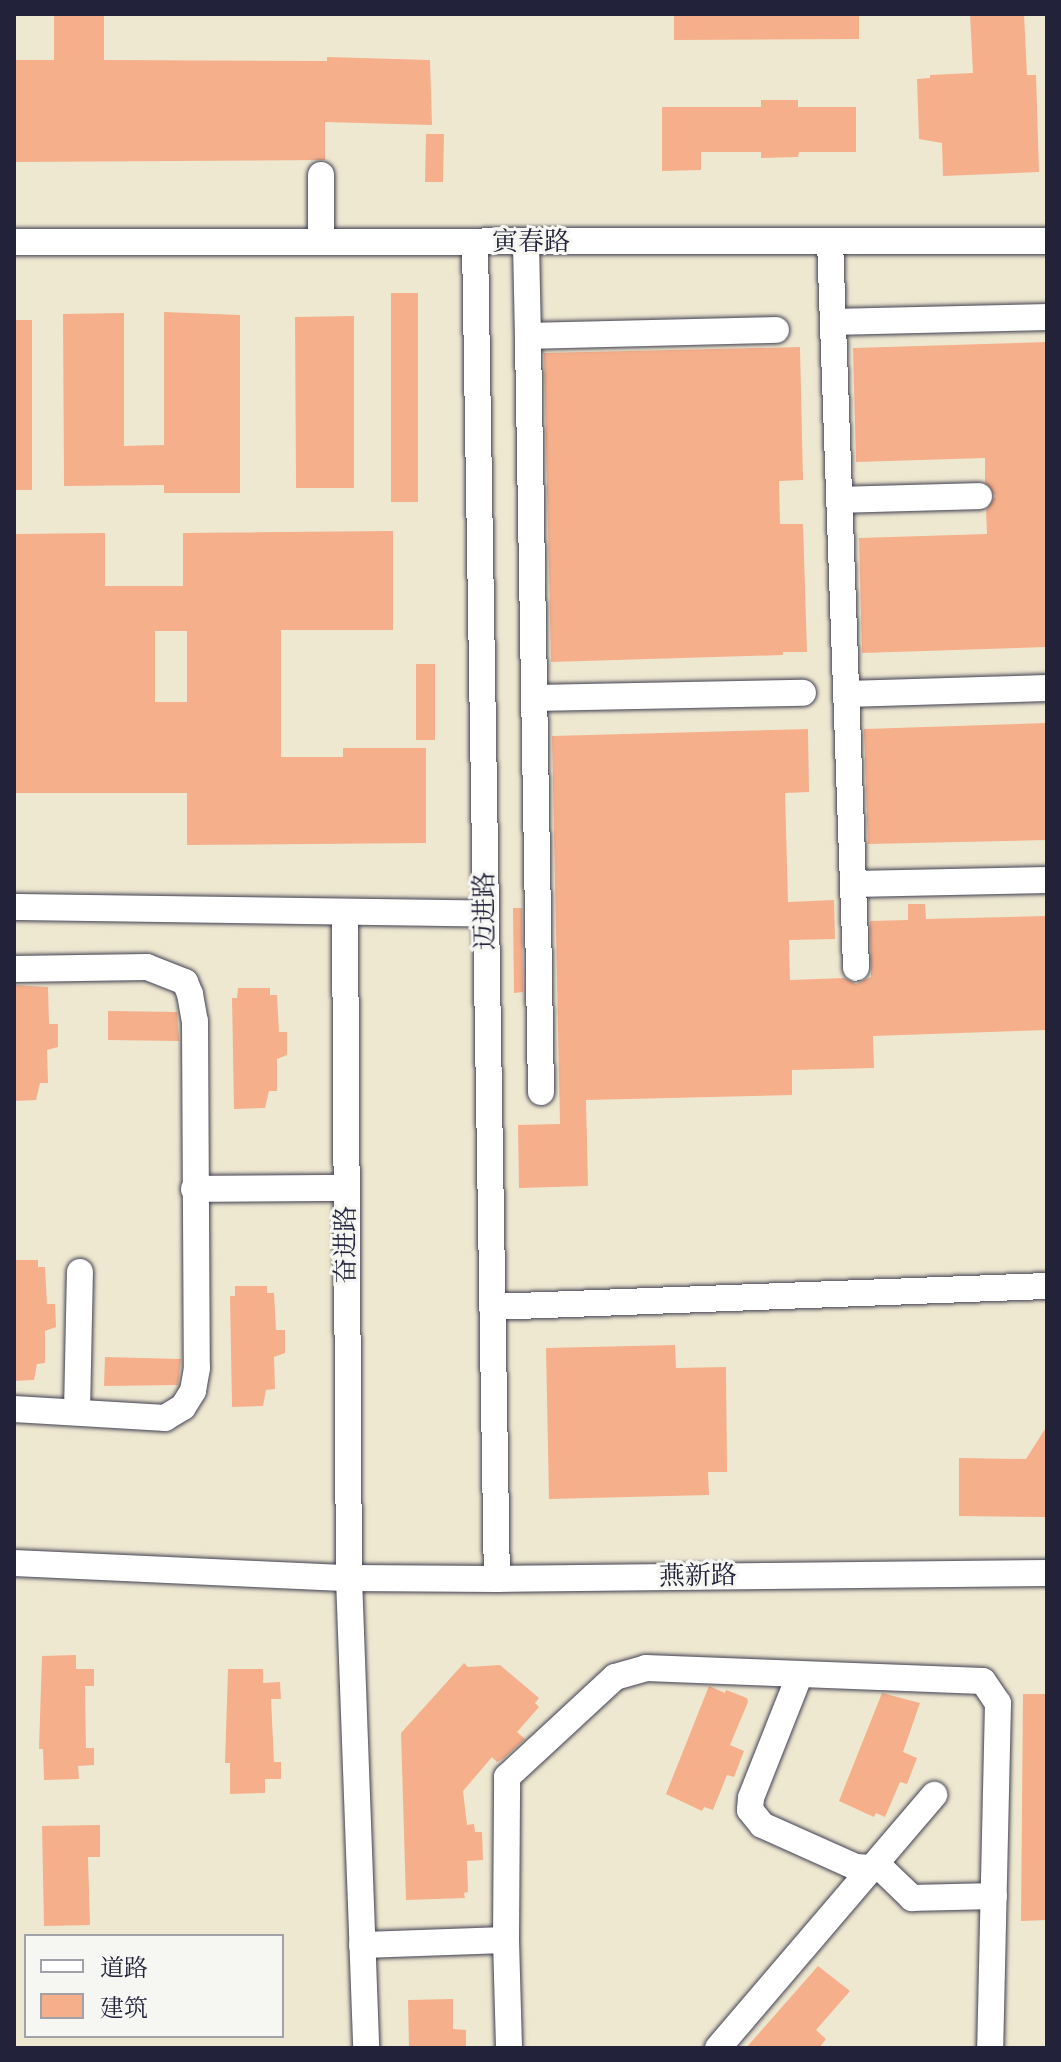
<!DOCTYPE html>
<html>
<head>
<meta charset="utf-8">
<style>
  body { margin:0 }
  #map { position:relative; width:1061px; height:2062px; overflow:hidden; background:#efe8d1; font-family:"Libre Bodoni","Noto Serif SC",serif }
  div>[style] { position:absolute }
  .building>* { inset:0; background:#f6af8b }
  .roads { filter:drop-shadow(0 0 2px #414052) drop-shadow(0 0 2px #414052) }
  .minor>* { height:26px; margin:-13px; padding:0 13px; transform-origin:13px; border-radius:13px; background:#fff }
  span { translate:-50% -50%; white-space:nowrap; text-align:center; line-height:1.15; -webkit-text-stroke:6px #f6f6f2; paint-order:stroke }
  .street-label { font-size:26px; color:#22223b }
  .frame { position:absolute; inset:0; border:16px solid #22223b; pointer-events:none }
  .legend { position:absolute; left:24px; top:1934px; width:260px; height:104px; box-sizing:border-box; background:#f6f6f2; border:2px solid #a1a1a9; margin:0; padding:10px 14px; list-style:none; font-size:24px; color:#22223b }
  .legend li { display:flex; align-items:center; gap:16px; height:40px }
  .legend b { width:40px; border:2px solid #a1a1a9 }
</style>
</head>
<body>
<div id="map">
  <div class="building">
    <div style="clip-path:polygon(54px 14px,104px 14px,104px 60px,327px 61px,327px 57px,430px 60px,432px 125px,325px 122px,325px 160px,14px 162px,14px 60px,54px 60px)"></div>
    <div style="clip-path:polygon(674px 14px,859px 14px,859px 39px,674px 40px)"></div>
    <div style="clip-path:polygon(970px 14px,1024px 14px,1027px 75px,1036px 75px,1039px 172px,943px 176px,942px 143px,919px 139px,917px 79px,930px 78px,930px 75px,973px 73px)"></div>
    <div style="clip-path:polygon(761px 100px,798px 100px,798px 107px,856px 107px,856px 152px,799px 152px,798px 157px,761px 158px,761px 152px,701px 152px,701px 170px,662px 171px,662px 107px,761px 107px)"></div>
    <div style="clip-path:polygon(426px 134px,444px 134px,443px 182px,425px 182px)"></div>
    <div style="clip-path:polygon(391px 293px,418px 293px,418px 502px,391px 502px)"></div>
    <div style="clip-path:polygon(164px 312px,240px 315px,240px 493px,164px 493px,164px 485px,64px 486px,63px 314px,124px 313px,124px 446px,164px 445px)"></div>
    <div style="clip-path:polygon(354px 316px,354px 488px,296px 488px,295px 317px)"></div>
    <div style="clip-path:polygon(14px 320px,32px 320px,32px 490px,14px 490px)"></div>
    <div style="clip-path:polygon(1047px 342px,1047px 647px,862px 653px,859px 538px,987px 534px,986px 510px,995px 496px,985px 482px,985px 458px,856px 462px,853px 348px)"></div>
    <div style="clip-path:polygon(800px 347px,803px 480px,779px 481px,780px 524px,803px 524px,807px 652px,783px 652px,783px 655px,551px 662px,544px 353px)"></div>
    <div style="clip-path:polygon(evenodd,393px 531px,393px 630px,281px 630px,281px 757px,343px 757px,343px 748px,426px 748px,426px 843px,187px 845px,187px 793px,14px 793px,15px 534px,105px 533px,105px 586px,183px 586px,183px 533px,393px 531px,155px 631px,187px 631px,187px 702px,155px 702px,155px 631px)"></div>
    <div style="clip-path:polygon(416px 664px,435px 664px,435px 740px,416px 740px)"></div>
    <div style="clip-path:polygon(1047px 723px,1047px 840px,868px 844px,864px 729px)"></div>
    <div style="clip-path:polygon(808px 729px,809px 792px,785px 793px,788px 902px,834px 900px,835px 939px,789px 940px,790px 980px,844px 978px,856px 984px,871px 977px,870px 921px,908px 920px,908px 904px,925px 904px,926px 919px,1047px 916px,1047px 1030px,873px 1036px,874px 1068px,792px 1070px,792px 1095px,586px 1100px,588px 1186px,519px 1188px,518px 1125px,560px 1124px,552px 736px)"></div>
    <div style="clip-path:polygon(513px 908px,522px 908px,523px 992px,514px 993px)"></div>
    <div style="clip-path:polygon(14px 985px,48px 987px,49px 1024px,58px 1024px,58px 1047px,47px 1050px,48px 1083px,40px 1083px,36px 1100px,14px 1101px)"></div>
    <div style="clip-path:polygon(238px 988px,270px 988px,270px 995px,277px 995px,279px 1032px,287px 1032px,287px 1055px,277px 1059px,277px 1091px,269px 1091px,265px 1108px,234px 1109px,232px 998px,237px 998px)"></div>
    <div style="clip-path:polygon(108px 1011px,177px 1012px,179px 1041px,108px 1040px)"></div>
    <div style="clip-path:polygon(14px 1260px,38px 1260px,38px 1267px,45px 1267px,47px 1304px,55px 1304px,56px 1327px,45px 1331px,45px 1363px,37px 1364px,34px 1380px,14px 1381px)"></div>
    <div style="clip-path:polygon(235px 1286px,267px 1286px,267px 1293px,274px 1293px,276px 1330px,285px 1330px,285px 1353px,274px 1357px,275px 1389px,266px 1390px,263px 1406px,232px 1407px,230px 1296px,235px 1296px)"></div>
    <div style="clip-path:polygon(675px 1345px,676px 1368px,726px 1367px,727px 1472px,708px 1472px,709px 1495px,549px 1499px,546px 1348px)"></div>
    <div style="clip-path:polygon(105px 1357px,181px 1359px,178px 1385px,104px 1386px)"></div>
    <div style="clip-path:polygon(1047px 1426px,1047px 1517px,959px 1516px,959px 1458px,1026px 1459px)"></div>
    <div style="clip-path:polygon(76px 1655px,76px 1669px,94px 1669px,94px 1686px,85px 1686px,86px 1748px,94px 1748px,94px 1765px,78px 1766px,79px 1779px,44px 1780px,43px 1749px,39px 1749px,42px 1656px)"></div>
    <div style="clip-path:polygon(464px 1663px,468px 1667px,500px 1665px,539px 1698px,535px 1703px,539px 1707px,517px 1732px,525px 1739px,504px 1758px,497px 1762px,492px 1757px,463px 1791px,467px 1825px,474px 1824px,475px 1832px,482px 1832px,483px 1860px,467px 1861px,468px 1892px,464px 1893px,465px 1898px,406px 1900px,401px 1733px)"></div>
    <div style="clip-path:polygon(228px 1669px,263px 1669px,263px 1683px,280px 1682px,281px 1699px,271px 1699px,274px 1762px,281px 1762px,281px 1779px,265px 1779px,265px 1793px,230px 1794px,230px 1763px,225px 1763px)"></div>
    <div style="clip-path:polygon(709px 1686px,725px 1693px,726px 1690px,747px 1698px,748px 1702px,730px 1745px,744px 1751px,734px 1777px,727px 1775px,713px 1810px,704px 1807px,702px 1811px,666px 1794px)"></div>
    <div style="clip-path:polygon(882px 1693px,920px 1703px,903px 1752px,917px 1758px,907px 1784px,900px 1782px,885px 1817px,876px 1813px,874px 1817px,839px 1801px)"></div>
    <div style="clip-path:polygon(1023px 1694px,1047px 1694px,1047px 1920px,1021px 1921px)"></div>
    <div style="clip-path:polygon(100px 1825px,100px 1857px,88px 1857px,90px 1925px,44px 1926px,42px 1826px)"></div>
    <div style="clip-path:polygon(818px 1966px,850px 1991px,816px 2030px,826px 2039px,819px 2048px,746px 2048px)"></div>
    <div style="clip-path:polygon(453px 1999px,453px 2029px,466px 2030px,466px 2048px,409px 2048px,408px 2000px)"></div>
  </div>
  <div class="roads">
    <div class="minor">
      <div style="left:830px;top:241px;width:727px;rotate:87.95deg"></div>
      <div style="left:14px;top:242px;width:1033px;rotate:-0.06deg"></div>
      <div style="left:321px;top:242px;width:67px;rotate:-90deg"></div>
      <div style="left:475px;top:243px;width:1336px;rotate:89.06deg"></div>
      <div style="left:526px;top:243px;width:93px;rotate:88.8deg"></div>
      <div style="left:833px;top:322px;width:214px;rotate:-1.3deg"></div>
      <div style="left:839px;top:500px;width:140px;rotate:-1.6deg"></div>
      <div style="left:846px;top:694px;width:201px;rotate:-1.7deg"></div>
      <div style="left:534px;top:698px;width:269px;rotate:-1.1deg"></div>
      <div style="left:854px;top:884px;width:193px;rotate:-1.2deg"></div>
      <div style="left:14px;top:907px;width:472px;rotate:0.8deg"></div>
      <div style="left:345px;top:912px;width:666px;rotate:89.66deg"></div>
      <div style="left:349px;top:1578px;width:470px;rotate:87.9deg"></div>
      <div style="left:14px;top:969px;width:133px;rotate:-0.9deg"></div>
      <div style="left:147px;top:967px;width:41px;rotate:21.5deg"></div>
      <div style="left:185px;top:982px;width:13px;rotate:67deg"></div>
      <div style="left:190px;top:994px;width:27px;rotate:80deg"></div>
      <div style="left:195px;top:1021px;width:347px;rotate:89.7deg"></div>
      <div style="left:197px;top:1368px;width:23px;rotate:100deg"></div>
      <div style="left:193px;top:1391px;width:19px;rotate:122deg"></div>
      <div style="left:183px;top:1407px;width:21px;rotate:149deg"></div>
      <div style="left:165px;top:1418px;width:151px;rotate:-176.6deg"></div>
      <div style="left:541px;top:1092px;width:756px;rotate:-90.99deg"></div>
      <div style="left:528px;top:336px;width:248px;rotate:-1.4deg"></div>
      <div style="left:194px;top:1189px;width:153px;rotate:-0.4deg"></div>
      <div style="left:492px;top:1307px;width:555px;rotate:-2.17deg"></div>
      <div style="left:77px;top:1412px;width:140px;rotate:-88.8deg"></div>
      <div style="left:14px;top:1563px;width:335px;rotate:2.6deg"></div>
      <div style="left:349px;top:1578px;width:148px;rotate:0.4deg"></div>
      <div style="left:497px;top:1579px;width:550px;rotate:-0.63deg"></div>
      <div style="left:800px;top:1674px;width:133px;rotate:111.6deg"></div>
      <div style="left:751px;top:1798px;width:12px;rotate:95deg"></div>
      <div style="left:750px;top:1810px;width:19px;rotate:51deg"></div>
      <div style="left:762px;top:1825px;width:103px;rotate:24.1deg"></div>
      <div style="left:856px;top:1867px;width:26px;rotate:4deg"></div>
      <div style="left:882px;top:1869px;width:42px;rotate:44deg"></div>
      <div style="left:912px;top:1898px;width:82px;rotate:-1.4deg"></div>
      <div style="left:506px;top:1940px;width:108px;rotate:88.4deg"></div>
      <div style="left:362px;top:1945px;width:144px;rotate:-2deg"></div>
      <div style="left:506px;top:1940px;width:163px;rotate:-89.6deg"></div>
      <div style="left:507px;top:1777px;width:147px;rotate:-42.8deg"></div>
      <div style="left:615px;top:1677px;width:32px;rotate:-16deg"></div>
      <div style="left:646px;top:1668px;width:337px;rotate:2.2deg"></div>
      <div style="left:983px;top:1681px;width:27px;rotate:56deg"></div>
      <div style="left:998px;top:1703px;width:345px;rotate:91.3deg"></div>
      <div style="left:718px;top:2048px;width:333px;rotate:-49.5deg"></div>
    </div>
  </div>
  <div class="street-label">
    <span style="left:531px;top:243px">寅春路</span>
    <span style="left:486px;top:911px;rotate:-91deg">迈进路</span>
    <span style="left:347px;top:1245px;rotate:-90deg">奋进路</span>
    <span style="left:698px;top:1577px;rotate:-1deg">燕新路</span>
  </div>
  <div class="frame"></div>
  <ul class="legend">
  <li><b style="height:10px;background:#fff"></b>道路</li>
  <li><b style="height:22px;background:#f6af8b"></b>建筑</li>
  </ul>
</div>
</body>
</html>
